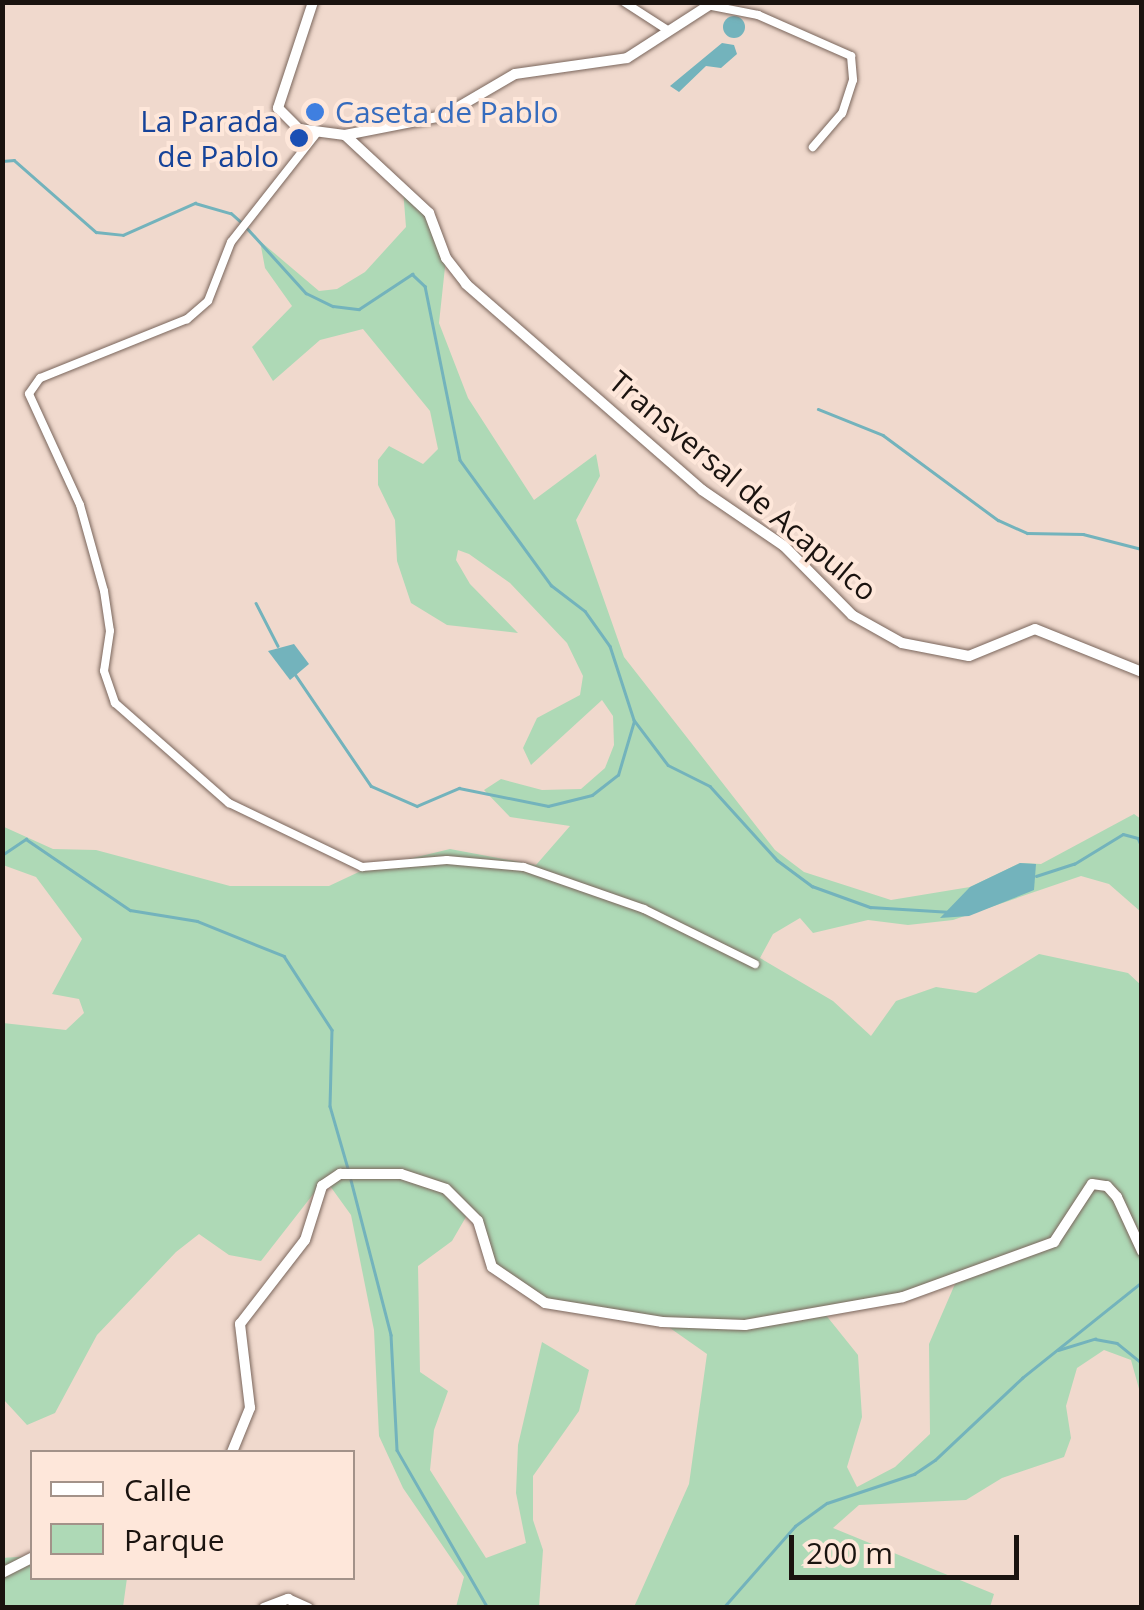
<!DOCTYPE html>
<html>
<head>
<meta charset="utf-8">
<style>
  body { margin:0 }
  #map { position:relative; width:1144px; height:1610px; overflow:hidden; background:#f0d9cd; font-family:"Open Sans",sans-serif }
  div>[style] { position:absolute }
  .green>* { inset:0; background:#aed9b6 }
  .water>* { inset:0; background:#73b3bc }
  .round { border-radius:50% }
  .stream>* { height:2.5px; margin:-1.25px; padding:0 1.25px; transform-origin:1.25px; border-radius:1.25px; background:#73b3bc }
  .roads { filter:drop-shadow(0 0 2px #7a665c) drop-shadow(0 0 2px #7a665c) }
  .minor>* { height:8px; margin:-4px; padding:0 4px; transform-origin:4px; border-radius:4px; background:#fff }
  .tertiary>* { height:10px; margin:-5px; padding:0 5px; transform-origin:5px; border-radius:5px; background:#fff }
  .dots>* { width:28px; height:28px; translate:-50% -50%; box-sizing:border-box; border:5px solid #fee7da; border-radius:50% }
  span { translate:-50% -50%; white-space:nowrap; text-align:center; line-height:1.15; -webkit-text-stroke:8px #fee7da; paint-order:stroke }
  .shop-label { font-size:30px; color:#366cbe }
  .left { translate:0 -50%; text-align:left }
  .transit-label { font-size:30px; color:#164399 }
  .right { translate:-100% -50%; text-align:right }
  .street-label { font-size:30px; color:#1a130f }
  .frame { position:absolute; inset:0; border:5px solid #1a130f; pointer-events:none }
  .legend { position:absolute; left:30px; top:1450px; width:325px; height:130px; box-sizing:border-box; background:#fee7da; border:2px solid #a39289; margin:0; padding:12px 18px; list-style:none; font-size:30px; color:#1a130f }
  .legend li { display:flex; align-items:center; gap:20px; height:50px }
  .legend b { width:50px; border:2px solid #a39289 }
  .scale { position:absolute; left:789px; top:1535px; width:230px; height:45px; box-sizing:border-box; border:5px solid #1a130f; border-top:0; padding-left:12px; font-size:30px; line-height:35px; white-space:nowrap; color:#1a130f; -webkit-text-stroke:8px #fee7da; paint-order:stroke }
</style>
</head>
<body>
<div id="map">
  <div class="green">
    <div style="clip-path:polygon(evenodd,403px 189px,420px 202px,446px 258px,439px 323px,468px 398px,534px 500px,596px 454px,600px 476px,576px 520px,624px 657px,775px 850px,804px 872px,891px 900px,970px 887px,1020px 863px,1041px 864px,1134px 814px,1141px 819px,1141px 912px,1109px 884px,1081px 876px,953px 920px,908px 925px,868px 920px,813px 933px,800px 918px,773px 934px,760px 958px,833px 1001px,871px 1036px,896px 1001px,936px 987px,976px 993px,1039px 954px,1128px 973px,1141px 985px,1141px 1396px,1131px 1360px,1104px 1350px,1077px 1368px,1066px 1406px,1071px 1438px,1064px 1457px,1002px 1478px,966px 1500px,859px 1505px,833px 1528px,994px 1594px,990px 1607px,634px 1607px,689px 1484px,707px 1354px,660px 1321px,545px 1303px,492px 1267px,470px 1210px,452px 1241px,418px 1266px,420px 1372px,448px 1391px,434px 1430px,430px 1470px,486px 1558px,526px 1543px,516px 1493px,518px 1445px,542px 1342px,589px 1370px,579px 1411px,533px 1476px,533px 1520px,543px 1550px,539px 1607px,456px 1607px,464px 1577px,403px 1488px,379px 1436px,374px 1330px,351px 1215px,325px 1179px,261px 1261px,229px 1255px,199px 1234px,176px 1252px,97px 1335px,55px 1413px,27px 1425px,4px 1400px,3px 1023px,66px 1030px,84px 1013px,79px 999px,52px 994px,82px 939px,36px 877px,3px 865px,2px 826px,53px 849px,96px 850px,230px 886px,329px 886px,363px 870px,450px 849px,536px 865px,570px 826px,510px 817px,484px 790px,501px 779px,542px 790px,581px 789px,605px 768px,614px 745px,613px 716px,602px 700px,531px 765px,523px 748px,537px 718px,580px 695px,583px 676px,567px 643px,510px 583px,469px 554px,458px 550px,456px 560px,470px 584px,518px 633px,447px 625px,411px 603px,397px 561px,395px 520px,378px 485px,378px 460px,389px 446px,423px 464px,438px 449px,430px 411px,363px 329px,320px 340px,273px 381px,252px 347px,292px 306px,265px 268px,260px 241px,319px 291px,337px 289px,365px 272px,406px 227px,403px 189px,958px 1277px,929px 1344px,930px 1434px,895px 1467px,857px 1487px,847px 1467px,862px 1417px,858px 1355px,821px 1309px,902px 1296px,958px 1277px)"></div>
    <div style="clip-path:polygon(32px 1556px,32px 1578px,127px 1578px,123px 1607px,3px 1607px,2px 1558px)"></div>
  </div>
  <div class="water">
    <div class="round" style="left:723px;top:16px;width:22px;height:22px"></div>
    <div style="clip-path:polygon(722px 43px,734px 45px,737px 54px,721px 68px,706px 66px,679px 92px,670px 86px)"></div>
    <div style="clip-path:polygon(294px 644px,309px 664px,290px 680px,268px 651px)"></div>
    <div style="clip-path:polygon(1020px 863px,1036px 864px,1034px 890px,969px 916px,940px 918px,970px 887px)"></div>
  </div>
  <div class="stream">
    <div style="left:2px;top:161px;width:12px;rotate:-5deg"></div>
    <div style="left:14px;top:160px;width:109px;rotate:41.3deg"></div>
    <div style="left:96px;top:232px;width:27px;rotate:6deg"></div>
    <div style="left:123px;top:235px;width:79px;rotate:-24deg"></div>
    <div style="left:195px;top:203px;width:37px;rotate:16deg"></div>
    <div style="left:231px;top:213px;width:13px;rotate:42deg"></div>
    <div style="left:247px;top:228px;width:88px;rotate:47.8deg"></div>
    <div style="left:306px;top:293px;width:30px;rotate:26deg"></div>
    <div style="left:333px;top:306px;width:26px;rotate:7deg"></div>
    <div style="left:359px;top:309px;width:64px;rotate:-33.4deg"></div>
    <div style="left:412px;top:274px;width:18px;rotate:43deg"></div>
    <div style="left:425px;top:286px;width:177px;rotate:78.6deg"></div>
    <div style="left:460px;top:460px;width:155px;rotate:53.9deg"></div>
    <div style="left:551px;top:585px;width:43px;rotate:37.4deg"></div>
    <div style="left:585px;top:611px;width:43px;rotate:54.5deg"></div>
    <div style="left:610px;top:646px;width:78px;rotate:72deg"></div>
    <div style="left:634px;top:720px;width:56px;rotate:52.9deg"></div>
    <div style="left:668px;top:765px;width:47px;rotate:26.6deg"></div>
    <div style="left:710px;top:786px;width:100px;rotate:47.8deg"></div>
    <div style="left:777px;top:860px;width:44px;rotate:36.6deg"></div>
    <div style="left:812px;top:886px;width:62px;rotate:19.9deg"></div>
    <div style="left:870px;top:907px;width:81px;rotate:3.5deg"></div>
    <div style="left:818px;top:409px;width:70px;rotate:21.8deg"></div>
    <div style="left:883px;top:435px;width:143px;rotate:36.5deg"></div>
    <div style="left:998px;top:520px;width:32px;rotate:24deg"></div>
    <div style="left:1027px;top:533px;width:56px;rotate:1deg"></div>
    <div style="left:1083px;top:534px;width:61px;rotate:14.3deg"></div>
    <div style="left:256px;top:603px;width:48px;rotate:62.9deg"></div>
    <div style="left:295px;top:674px;width:135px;rotate:55.8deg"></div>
    <div style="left:371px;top:786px;width:50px;rotate:23.5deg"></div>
    <div style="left:417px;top:806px;width:46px;rotate:-23.2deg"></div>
    <div style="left:459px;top:788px;width:91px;rotate:11.4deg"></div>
    <div style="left:548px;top:806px;width:45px;rotate:-14deg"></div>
    <div style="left:592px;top:795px;width:33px;rotate:-38deg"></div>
    <div style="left:618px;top:775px;width:56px;rotate:-73.5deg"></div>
    <div style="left:2px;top:855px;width:29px;rotate:-34deg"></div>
    <div style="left:26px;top:839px;width:126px;rotate:34.3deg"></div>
    <div style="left:130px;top:910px;width:68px;rotate:9.3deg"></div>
    <div style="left:197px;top:921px;width:94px;rotate:21.9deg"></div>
    <div style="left:284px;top:956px;width:88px;rotate:57deg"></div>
    <div style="left:332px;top:1030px;width:76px;rotate:91.5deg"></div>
    <div style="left:330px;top:1106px;width:69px;rotate:73.9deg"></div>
    <div style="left:1036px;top:876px;width:40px;rotate:-18deg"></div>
    <div style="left:1074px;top:864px;width:57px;rotate:-31.5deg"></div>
    <div style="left:1123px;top:834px;width:16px;rotate:15deg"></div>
    <div style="left:1138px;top:838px;width:10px;rotate:66deg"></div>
    <div style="left:351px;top:1180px;width:160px;rotate:75.5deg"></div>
    <div style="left:391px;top:1335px;width:115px;rotate:87deg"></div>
    <div style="left:397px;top:1450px;width:182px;rotate:60.1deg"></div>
    <div style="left:1058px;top:1350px;width:39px;rotate:-17deg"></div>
    <div style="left:1095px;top:1339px;width:22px;rotate:10deg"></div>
    <div style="left:1117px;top:1343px;width:32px;rotate:39deg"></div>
    <div style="left:723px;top:1608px;width:109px;rotate:-48.7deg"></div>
    <div style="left:795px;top:1526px;width:39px;rotate:-36deg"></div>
    <div style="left:827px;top:1503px;width:92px;rotate:-18.4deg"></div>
    <div style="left:914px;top:1474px;width:25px;rotate:-34deg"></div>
    <div style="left:935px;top:1460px;width:120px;rotate:-43.3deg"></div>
    <div style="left:1022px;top:1378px;width:154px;rotate:-38.7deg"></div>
  </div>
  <div class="roads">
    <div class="minor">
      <div style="left:624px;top:2px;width:50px;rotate:32.7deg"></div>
      <div style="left:712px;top:6px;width:47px;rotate:11.1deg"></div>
      <div style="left:758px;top:15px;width:102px;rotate:23.8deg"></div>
      <div style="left:851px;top:56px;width:24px;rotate:85deg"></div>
      <div style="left:853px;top:80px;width:35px;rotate:108deg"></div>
      <div style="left:842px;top:113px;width:45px;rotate:130.5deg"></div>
      <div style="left:316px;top:134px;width:137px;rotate:128.2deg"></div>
      <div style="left:231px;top:242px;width:63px;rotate:111.3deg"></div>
      <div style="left:208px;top:301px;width:28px;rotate:139deg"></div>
      <div style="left:187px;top:319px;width:158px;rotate:158.1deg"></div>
      <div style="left:40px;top:378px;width:19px;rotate:125deg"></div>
      <div style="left:29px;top:394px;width:122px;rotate:65.3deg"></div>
      <div style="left:80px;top:505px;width:89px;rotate:74.4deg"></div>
      <div style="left:104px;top:591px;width:40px;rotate:81.5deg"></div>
      <div style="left:110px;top:631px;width:40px;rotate:98.5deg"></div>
      <div style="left:104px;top:671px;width:34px;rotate:71deg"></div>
      <div style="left:115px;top:703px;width:152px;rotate:41.3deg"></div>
      <div style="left:229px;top:803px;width:148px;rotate:25.7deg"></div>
      <div style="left:362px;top:867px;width:85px;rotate:-4.7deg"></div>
      <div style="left:447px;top:860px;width:77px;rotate:5.2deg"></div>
      <div style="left:524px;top:867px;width:127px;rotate:19.3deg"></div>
      <div style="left:644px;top:909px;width:124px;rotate:26.4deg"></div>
    </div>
    <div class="tertiary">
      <div style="left:313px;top:2px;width:112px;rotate:108.3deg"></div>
      <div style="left:278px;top:108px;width:30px;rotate:45deg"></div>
      <div style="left:299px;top:129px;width:46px;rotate:7.4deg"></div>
      <div style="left:345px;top:135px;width:115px;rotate:42.9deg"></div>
      <div style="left:429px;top:213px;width:48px;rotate:69.3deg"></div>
      <div style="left:446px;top:258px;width:33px;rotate:52deg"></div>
      <div style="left:466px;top:284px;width:313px;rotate:41.1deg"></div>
      <div style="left:702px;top:490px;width:99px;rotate:34.3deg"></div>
      <div style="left:784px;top:546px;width:97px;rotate:45.4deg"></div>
      <div style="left:852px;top:615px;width:57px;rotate:29.2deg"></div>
      <div style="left:902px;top:643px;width:68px;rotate:11deg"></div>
      <div style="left:969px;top:656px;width:71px;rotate:-22.2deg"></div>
      <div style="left:1035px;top:629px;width:115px;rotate:21.9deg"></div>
      <div style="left:345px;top:135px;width:100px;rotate:-11deg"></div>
      <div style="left:443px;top:116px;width:83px;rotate:-30.3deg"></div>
      <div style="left:515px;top:74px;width:113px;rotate:-8.1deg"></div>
      <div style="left:627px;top:58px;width:103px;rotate:-32.8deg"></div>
      <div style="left:232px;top:1452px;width:48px;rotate:-67.8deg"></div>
      <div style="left:250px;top:1408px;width:85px;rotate:-96.8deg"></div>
      <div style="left:240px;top:1324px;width:106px;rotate:-52.3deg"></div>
      <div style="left:305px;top:1240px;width:57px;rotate:-72.5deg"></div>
      <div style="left:322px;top:1186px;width:22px;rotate:-34deg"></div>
      <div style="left:340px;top:1174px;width:61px"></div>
      <div style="left:401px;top:1174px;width:47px;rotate:18.4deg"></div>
      <div style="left:446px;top:1189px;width:45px;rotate:45deg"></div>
      <div style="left:478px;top:1221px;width:48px;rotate:73.1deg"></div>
      <div style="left:492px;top:1267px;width:64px;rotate:34.2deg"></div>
      <div style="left:545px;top:1303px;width:119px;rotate:9.2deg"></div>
      <div style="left:662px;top:1322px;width:83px;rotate:2.1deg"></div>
      <div style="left:745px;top:1325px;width:160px;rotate:-10deg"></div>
      <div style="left:903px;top:1297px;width:161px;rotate:-20deg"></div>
      <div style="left:1054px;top:1242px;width:69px;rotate:-56.8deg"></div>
      <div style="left:1092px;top:1184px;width:15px;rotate:8deg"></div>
      <div style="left:1107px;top:1186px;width:15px;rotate:48deg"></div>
      <div style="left:1117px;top:1197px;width:60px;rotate:65.2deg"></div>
      <div style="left:2px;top:1573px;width:34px;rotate:-27deg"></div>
      <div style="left:264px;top:1608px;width:26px;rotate:-21deg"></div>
      <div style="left:288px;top:1599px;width:22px;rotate:24deg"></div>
    </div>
  </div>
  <div class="dots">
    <div style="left:315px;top:112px;background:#3f7fe0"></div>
    <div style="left:299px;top:138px;background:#1a4fb4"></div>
  </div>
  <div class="shop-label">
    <span class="left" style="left:335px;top:112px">Caseta de Pablo</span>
  </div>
  <div class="transit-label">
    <span class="right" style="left:279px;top:138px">La Parada<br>de Pablo</span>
  </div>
  <div class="street-label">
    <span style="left:743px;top:486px;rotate:40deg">Transversal de Acapulco</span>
  </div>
  <div class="frame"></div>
  <ul class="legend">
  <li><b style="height:12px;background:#fff"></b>Calle</li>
  <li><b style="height:28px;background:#aed9b6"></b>Parque</li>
  </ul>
  <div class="scale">200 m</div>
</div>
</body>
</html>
